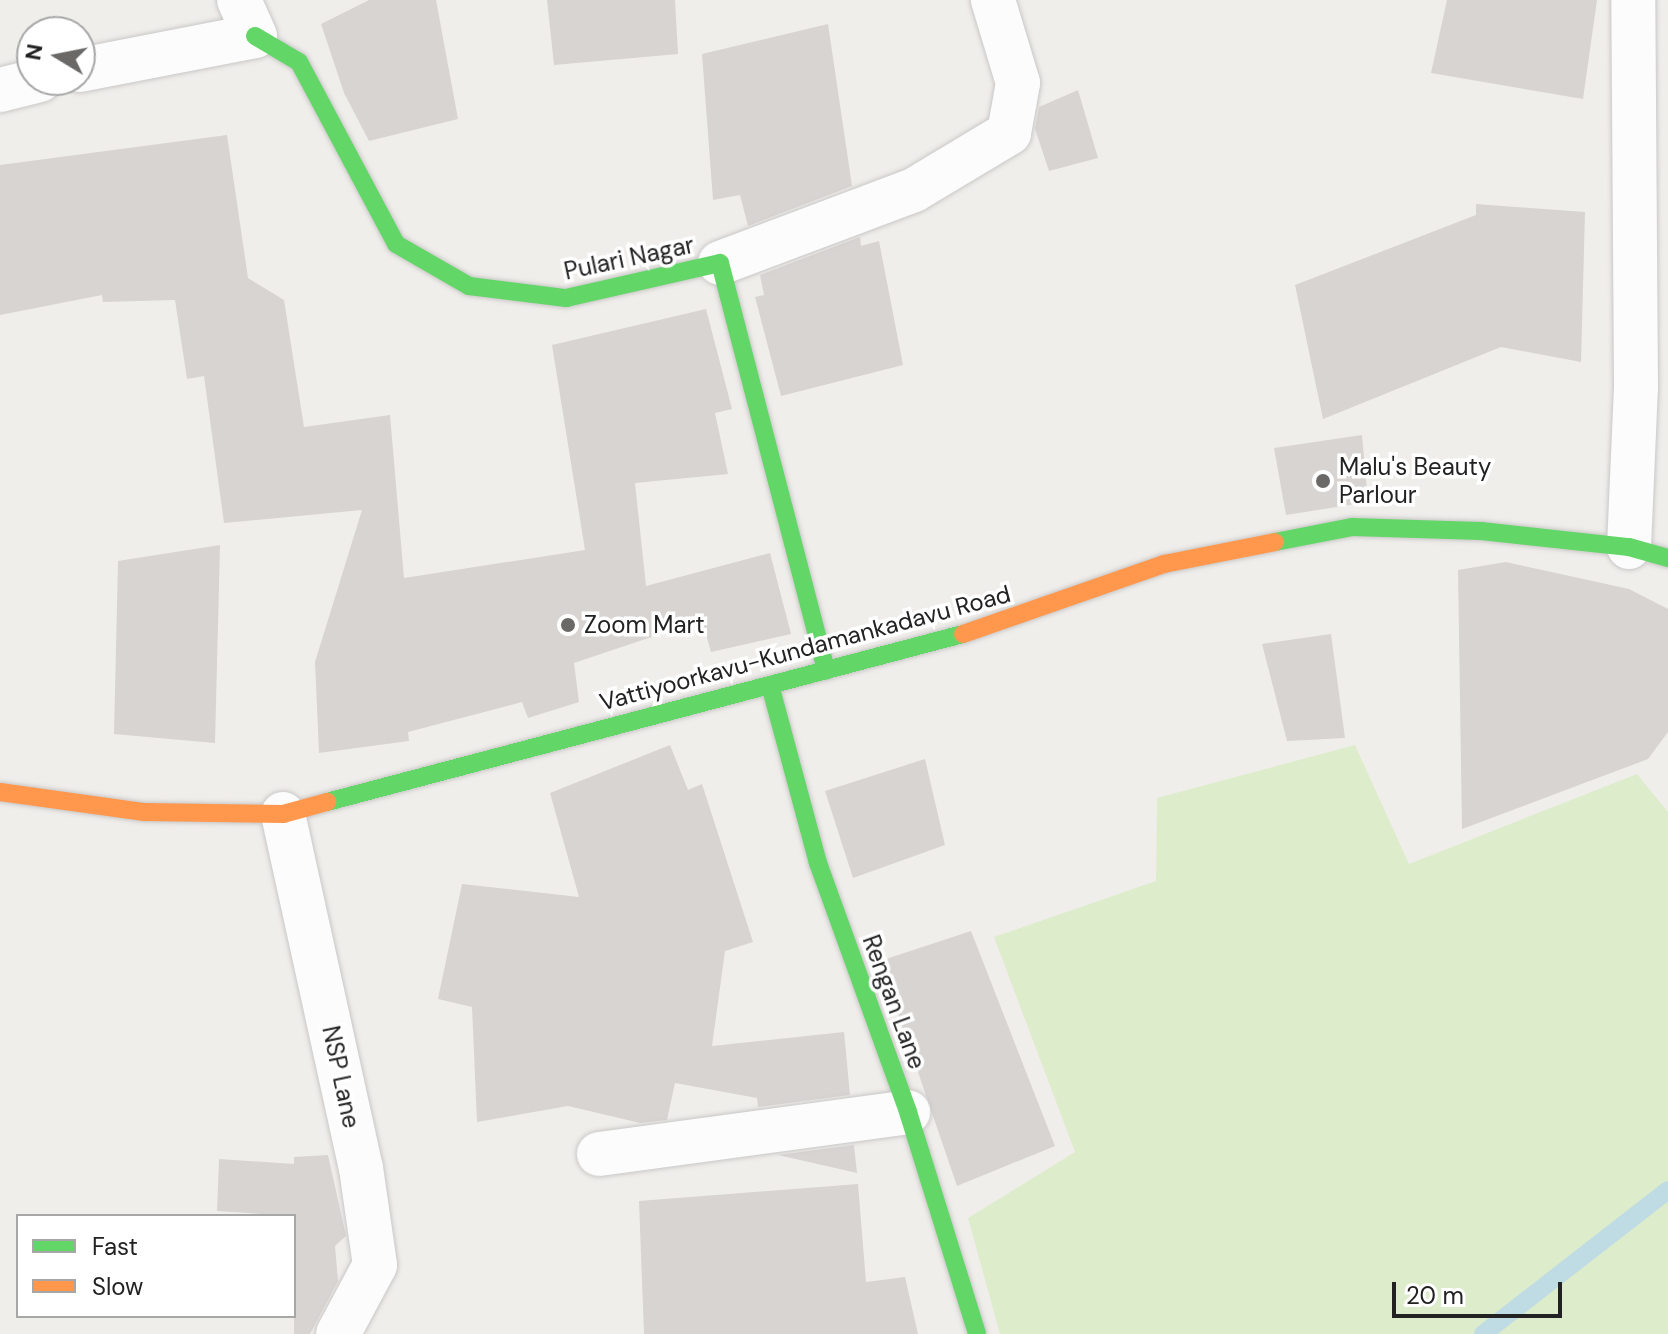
<!DOCTYPE html>
<html>
<head>
<meta charset="utf-8">
<style>
  body { margin:0 }
  #map { position:relative; width:1668px; height:1334px; overflow:hidden; background:#f0eeeb; font-family:"DM Sans",sans-serif }
  div>[style] { position:absolute }
  .grass>* { inset:0; background:#ddeccb }
  .stream>* { height:18px; margin:-9px; padding:0 9px; transform-origin:9px; border-radius:9px; background:#bfdbe3 }
  .building>* { inset:0; background:#d7d4d2 }
  .roads { filter:drop-shadow(0 0 2px #c9c8c7) drop-shadow(0 0 2px #c9c8c7) }
  .street>* { height:44px; margin:-22px; padding:0 22px; transform-origin:22px; border-radius:22px; background:#fdfcfc }
  .fast>* { height:18px; margin:-9px; padding:0 9px; transform-origin:9px; border-radius:9px; background:#63d668 }
  .slow>* { height:18px; margin:-9px; padding:0 9px; transform-origin:9px; border-radius:9px; background:#ff974d }
  .dots>* { width:22px; height:22px; translate:-50% -50%; box-sizing:border-box; border:4px solid #fff; border-radius:50% }
  span { translate:-50% -50%; white-space:nowrap; text-align:center; line-height:1.15; -webkit-text-stroke:7px #fff; paint-order:stroke }
  .street-label { font-size:24px; color:#222 }
  .poi-label { font-size:24px; color:#222 }
  .left { translate:0 -50%; text-align:left }
  .legend { position:absolute; left:16px; top:1214px; width:280px; height:104px; box-sizing:border-box; background:#fff; border:2px solid #a7a7a7; margin:0; padding:10px 14px; list-style:none; font-size:24px; color:#222 }
  .legend li { display:flex; align-items:center; gap:16px; height:40px }
  .legend b { width:40px; border:2px solid #a7a7a7 }
  .north { position:absolute; left:16px; top:16px; width:80px; height:80px; box-sizing:border-box; background:#fff; border:2px solid #a7a7a7; border-radius:50%; rotate:280deg; font-size:22px; font-weight:700; line-height:32px; text-align:center; color:#222 }
  .north::after { content:''; display:block; margin:auto; width:28px; height:36px; background:#6a6968; clip-path:polygon(50% 0,100% 100%,50% 72%,0 100%) }
  .scale { position:absolute; left:1392px; top:1282px; width:170px; height:36px; box-sizing:border-box; border:4px solid #222; border-top:0; padding-left:10px; font-size:24px; line-height:28px; white-space:nowrap; color:#222; -webkit-text-stroke:6px #fff; paint-order:stroke }
</style>
</head>
<body>
<div id="map">
  <div class="grass">
    <div style="clip-path:polygon(1355px 745px,1409px 864px,1637px 774px,1668px 812px,1668px 1334px,1000px 1334px,968px 1218px,1075px 1152px,994px 937px,1156px 881px,1157px 798px)"></div>
  </div>
  <div class="stream">
    <div style="left:1483px;top:1334px;width:234px;rotate:-37.9deg"></div>
  </div>
  <div class="building">
    <div style="clip-path:polygon(369px 0,436px 0,458px 119px,369px 141px,344px 93px,321px 24px)"></div>
    <div style="clip-path:polygon(547px 0,675px 0,678px 54px,554px 65px)"></div>
    <div style="clip-path:polygon(1447px 0,1597px 0,1583px 99px,1431px 73px)"></div>
    <div style="clip-path:polygon(828px 24px,852px 186px,748px 226px,740px 195px,713px 200px,702px 54px)"></div>
    <div style="clip-path:polygon(1078px 90px,1098px 158px,1049px 171px,1035px 129px,1039px 107px)"></div>
    <div style="clip-path:polygon(227px 135px,248px 278px,284px 300px,304px 427px,390px 415px,404px 578px,585px 550px,552px 345px,706px 309px,732px 409px,715px 413px,728px 474px,635px 483px,646px 586px,770px 553px,791px 634px,711px 652px,702px 620px,574px 663px,579px 702px,528px 718px,522px 702px,408px 732px,409px 741px,319px 753px,315px 662px,362px 510px,224px 523px,204px 376px,187px 379px,175px 300px,103px 302px,102px 295px,0 315px,0 165px)"></div>
    <div style="clip-path:polygon(1476px 204px,1585px 212px,1581px 362px,1501px 347px,1323px 419px,1295px 285px,1476px 215px)"></div>
    <div style="clip-path:polygon(860px 237px,861px 246px,879px 241px,903px 365px,781px 396px,755px 297px,764px 295px,760px 275px)"></div>
    <div style="clip-path:polygon(1362px 435px,1368px 502px,1286px 515px,1274px 448px)"></div>
    <div style="clip-path:polygon(220px 545px,215px 743px,114px 734px,118px 561px)"></div>
    <div style="clip-path:polygon(1506px 562px,1629px 589px,1668px 609px,1668px 732px,1648px 759px,1462px 829px,1458px 570px)"></div>
    <div style="clip-path:polygon(1331px 634px,1345px 738px,1287px 741px,1262px 644px)"></div>
    <div style="clip-path:polygon(670px 745px,688px 790px,702px 784px,753px 942px,725px 951px,712px 1046px,844px 1032px,850px 1095px,758px 1107px,757px 1098px,675px 1083px,667px 1120px,640px 1123px,568px 1106px,477px 1122px,472px 1007px,438px 999px,462px 884px,579px 897px,550px 793px)"></div>
    <div style="clip-path:polygon(925px 759px,945px 845px,853px 878px,825px 791px)"></div>
    <div style="clip-path:polygon(971px 931px,1055px 1146px,957px 1186px,880px 961px)"></div>
    <div style="clip-path:polygon(854px 1145px,857px 1173px,778px 1155px)"></div>
    <div style="clip-path:polygon(328px 1155px,346px 1236px,335px 1246px,338px 1281px,310px 1334px,294px 1334px,294px 1216px,217px 1211px,219px 1159px,294px 1164px,294px 1157px)"></div>
    <div style="clip-path:polygon(858px 1184px,866px 1282px,905px 1277px,918px 1334px,644px 1334px,639px 1201px)"></div>
  </div>
  <div class="roads">
    <div class="street">
      <div style="left:80px;top:70px;width:178px;rotate:-11deg"></div>
      <div style="left:255px;top:36px;width:39px;rotate:-114deg"></div>
      <div style="left:0;top:90px;width:41px;rotate:-14deg"></div>
      <div style="left:720px;top:263px;width:207px;rotate:-20.6deg"></div>
      <div style="left:914px;top:190px;width:111px;rotate:-31deg"></div>
      <div style="left:1009px;top:133px;width:51px;rotate:-79.8deg"></div>
      <div style="left:1018px;top:83px;width:87px;rotate:-106.8deg"></div>
      <div style="left:1629px;top:547px;width:160px;rotate:-87.5deg"></div>
      <div style="left:1636px;top:387px;width:387px;rotate:-90.4deg"></div>
      <div style="left:283px;top:814px;width:362px;rotate:77.6deg"></div>
      <div style="left:361px;top:1168px;width:98px;rotate:81.8deg"></div>
      <div style="left:375px;top:1265px;width:78px;rotate:118.2deg"></div>
      <div style="left:599px;top:1154px;width:312px;rotate:-7.7deg"></div>
    </div>
    <div class="fast">
      <div style="left:255px;top:36px;width:51px;rotate:30.6deg"></div>
      <div style="left:299px;top:62px;width:206px;rotate:61.9deg"></div>
      <div style="left:396px;top:244px;width:84px;rotate:29.9deg"></div>
      <div style="left:469px;top:286px;width:98px;rotate:7.1deg"></div>
      <div style="left:566px;top:298px;width:158px;rotate:-12.8deg"></div>
      <div style="left:720px;top:263px;width:421px;rotate:75.4deg"></div>
      <div style="left:1275px;top:542px;width:78px;rotate:-11deg"></div>
      <div style="left:1352px;top:527px;width:129px;rotate:1.8deg"></div>
      <div style="left:1481px;top:531px;width:149px;rotate:6.2deg"></div>
      <div style="left:1629px;top:547px;width:41px;rotate:15.8deg"></div>
      <div style="left:770px;top:685px;width:184px;rotate:74.9deg"></div>
      <div style="left:818px;top:863px;width:265px;rotate:70.1deg"></div>
      <div style="left:908px;top:1112px;width:232px;rotate:72.7deg"></div>
      <div style="left:327px;top:802px;width:658px;rotate:-14.8deg"></div>
    </div>
    <div class="slow">
      <div style="left:963px;top:634px;width:213px;rotate:-19.2deg"></div>
      <div style="left:1164px;top:564px;width:113px;rotate:-11.2deg"></div>
      <div style="left:0;top:792px;width:146px;rotate:7.9deg"></div>
      <div style="left:145px;top:812px;width:138px;rotate:0.8deg"></div>
      <div style="left:283px;top:814px;width:46px;rotate:-15.3deg"></div>
    </div>
  </div>
  <div class="dots">
    <div style="left:1323px;top:481px;background:#6a6968"></div>
    <div style="left:568px;top:625px;background:#6a6968"></div>
  </div>
  <div class="street-label">
    <span style="left:629px;top:258px;rotate:-12deg">Pulari Nagar</span>
    <span style="left:805px;top:648px;rotate:-15deg">Vattiyoorkavu-Kundamankadavu Road</span>
    <span style="left:894px;top:1002px;rotate:70deg">Rengan Lane</span>
    <span style="left:341px;top:1077px;rotate:78deg">NSP Lane</span>
  </div>
  <div class="poi-label">
    <span class="left" style="left:1339px;top:481px">Malu's Beauty<br>Parlour</span>
    <span class="left" style="left:584px;top:625px">Zoom Mart</span>
  </div>
  <ul class="legend">
  <li><b style="height:10px;background:#63d668"></b>Fast</li>
  <li><b style="height:10px;background:#ff974d"></b>Slow</li>
  </ul>
  <div class="north">N</div>
  <div class="scale">20 m</div>
</div>
</body>
</html>
